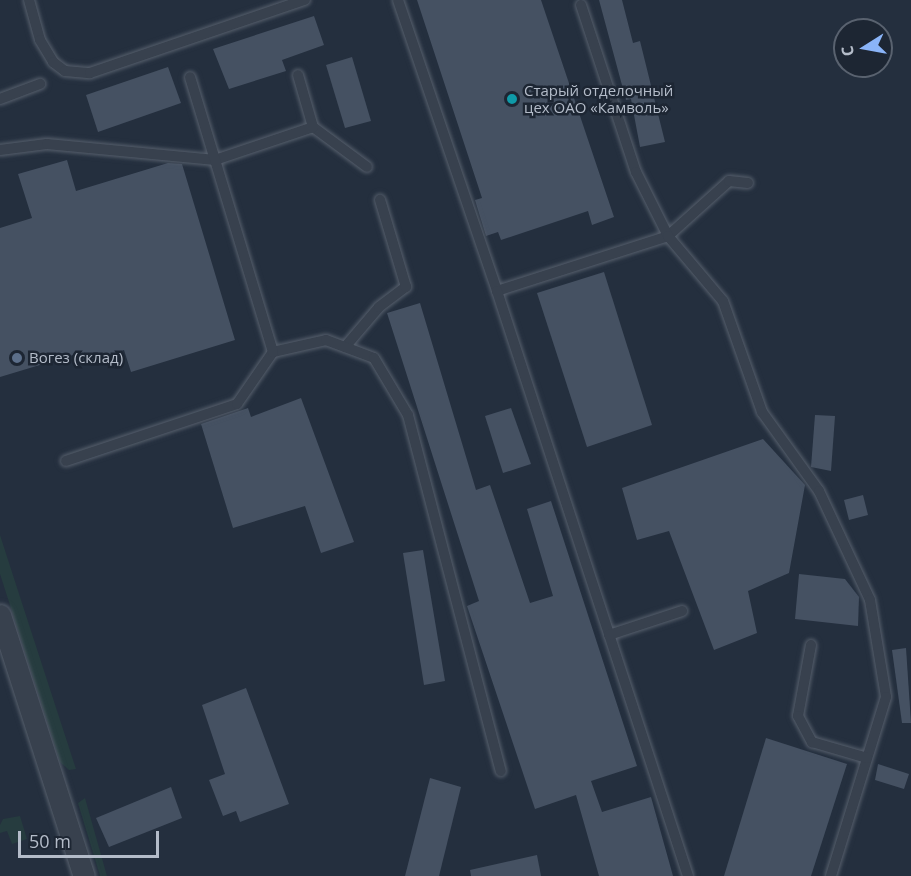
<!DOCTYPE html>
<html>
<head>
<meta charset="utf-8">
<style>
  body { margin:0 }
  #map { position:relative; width:911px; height:876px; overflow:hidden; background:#242f3e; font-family:"Open Sans",sans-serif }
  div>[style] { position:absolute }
  .green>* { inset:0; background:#263c3f }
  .building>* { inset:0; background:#455162 }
  .roads { filter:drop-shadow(0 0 2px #565f6c) drop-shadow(0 0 2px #565f6c) }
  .service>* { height:10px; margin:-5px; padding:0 5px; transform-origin:5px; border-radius:5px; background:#38414e }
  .minor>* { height:21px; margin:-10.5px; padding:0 10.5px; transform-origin:10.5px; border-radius:10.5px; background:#38414e }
  .dots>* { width:16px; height:16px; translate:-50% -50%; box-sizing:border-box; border:3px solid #1d2633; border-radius:50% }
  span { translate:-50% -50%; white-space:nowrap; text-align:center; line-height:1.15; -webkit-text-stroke:5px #1d2633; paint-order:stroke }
  .poi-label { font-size:15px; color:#b4bcc9 }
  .left { translate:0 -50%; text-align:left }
  .north { position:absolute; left:833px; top:18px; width:60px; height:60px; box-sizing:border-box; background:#1d2633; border:2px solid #59626f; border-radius:50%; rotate:259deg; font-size:16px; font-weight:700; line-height:24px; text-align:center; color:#b4bcc9 }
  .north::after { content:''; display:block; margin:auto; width:21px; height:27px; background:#8ab4f8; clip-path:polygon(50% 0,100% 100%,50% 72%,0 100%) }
  .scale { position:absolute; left:18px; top:831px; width:141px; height:27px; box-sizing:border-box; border:3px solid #b4bcc9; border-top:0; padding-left:8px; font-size:18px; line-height:21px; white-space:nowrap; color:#b4bcc9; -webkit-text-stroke:4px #1d2633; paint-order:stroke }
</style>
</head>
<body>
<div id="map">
  <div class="green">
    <div style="clip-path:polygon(0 535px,21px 600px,76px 769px,69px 770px,60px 762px,0 574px)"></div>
    <div style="clip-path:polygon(85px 798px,107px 876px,100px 876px,78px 803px)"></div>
    <div style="clip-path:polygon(20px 816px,27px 839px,12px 844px,7px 831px,0 833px,0 825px,3px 819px)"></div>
  </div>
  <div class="building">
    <div style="clip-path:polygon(417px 0,541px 0,614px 217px,592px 225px,588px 211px,501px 240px,498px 232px,486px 236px,475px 200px,482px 198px)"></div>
    <div style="clip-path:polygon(599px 0,622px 0,633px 43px,640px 41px,665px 142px,640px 147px,631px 99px,626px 100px)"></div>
    <div style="clip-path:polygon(314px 16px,324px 45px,282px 60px,286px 71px,229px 89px,213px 49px)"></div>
    <div style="clip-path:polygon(352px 57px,371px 121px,345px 128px,326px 65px)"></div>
    <div style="clip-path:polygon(168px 67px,181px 103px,98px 132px,86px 95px)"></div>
    <div style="clip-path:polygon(67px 160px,76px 191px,168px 163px,182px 164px,235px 340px,131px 372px,124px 350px,76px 365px,73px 355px,0 377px,0 228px,32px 218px,18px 174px)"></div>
    <div style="clip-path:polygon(604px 272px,652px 425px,587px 447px,537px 293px)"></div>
    <div style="clip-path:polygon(420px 303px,476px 490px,490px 485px,530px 603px,553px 596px,527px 509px,551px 501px,637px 766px,591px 781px,602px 812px,651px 797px,673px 876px,599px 876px,576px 795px,535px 809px,467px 606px,479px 601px,387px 313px)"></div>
    <div style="clip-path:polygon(301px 398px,354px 542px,321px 553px,305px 506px,233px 528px,201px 424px,248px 408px,251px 417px)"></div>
    <div style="clip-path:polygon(511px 408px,531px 464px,503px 473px,485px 416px)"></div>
    <div style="clip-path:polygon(815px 415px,835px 416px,831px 471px,811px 467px)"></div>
    <div style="clip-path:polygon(763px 439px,805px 485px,789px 573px,748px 591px,757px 633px,714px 650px,669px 531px,637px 540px,622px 488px)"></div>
    <div style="clip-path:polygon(863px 495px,868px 515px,849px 520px,844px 500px)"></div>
    <div style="clip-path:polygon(423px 550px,445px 681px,424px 685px,403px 553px)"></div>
    <div style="clip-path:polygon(799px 574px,845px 579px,859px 597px,858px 626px,795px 619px)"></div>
    <div style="clip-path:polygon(906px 648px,911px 723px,902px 723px,892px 650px)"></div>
    <div style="clip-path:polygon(246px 688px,289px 804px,240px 822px,236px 811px,223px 816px,209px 780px,225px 774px,202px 705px)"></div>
    <div style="clip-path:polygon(766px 738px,847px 764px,811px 876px,724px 876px)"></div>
    <div style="clip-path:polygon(878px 764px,909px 774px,904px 789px,875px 780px)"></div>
    <div style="clip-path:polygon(430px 778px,461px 787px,439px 876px,405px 876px)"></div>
    <div style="clip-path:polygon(171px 787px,182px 818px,109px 847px,96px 818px)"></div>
    <div style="clip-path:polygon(537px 855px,541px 876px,471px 876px,470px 870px)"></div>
  </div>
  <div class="roads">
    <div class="service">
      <div style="left:29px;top:0;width:41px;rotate:74.6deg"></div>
      <div style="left:40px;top:40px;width:26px;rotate:59deg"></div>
      <div style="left:53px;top:62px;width:15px;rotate:37deg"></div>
      <div style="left:65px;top:71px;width:25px;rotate:5deg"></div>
      <div style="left:90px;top:73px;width:227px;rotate:-18.8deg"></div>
      <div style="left:398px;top:0;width:307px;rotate:71.2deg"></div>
      <div style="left:497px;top:291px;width:180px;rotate:-17.8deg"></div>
      <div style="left:668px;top:236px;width:82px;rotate:-42deg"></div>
      <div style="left:729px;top:181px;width:19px;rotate:6deg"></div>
      <div style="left:581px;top:5px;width:176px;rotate:71.8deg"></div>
      <div style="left:636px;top:172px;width:72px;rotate:63.4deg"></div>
      <div style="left:668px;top:236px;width:85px;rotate:49.8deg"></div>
      <div style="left:723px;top:301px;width:118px;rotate:70.6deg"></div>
      <div style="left:762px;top:412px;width:97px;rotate:54.2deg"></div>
      <div style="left:819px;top:491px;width:120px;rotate:64.9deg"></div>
      <div style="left:870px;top:600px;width:98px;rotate:80.6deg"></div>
      <div style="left:886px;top:697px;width:187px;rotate:107.1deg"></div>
      <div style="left:0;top:99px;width:43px;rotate:-20.6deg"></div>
      <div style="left:313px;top:127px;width:67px;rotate:36.5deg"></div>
      <div style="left:0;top:150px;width:47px;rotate:-7.3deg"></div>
      <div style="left:47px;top:144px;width:169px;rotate:5.4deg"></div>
      <div style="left:215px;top:160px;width:103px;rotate:-18.6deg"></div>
      <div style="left:313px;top:127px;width:54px;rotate:-106.1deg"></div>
      <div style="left:497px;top:291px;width:615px;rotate:71.92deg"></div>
      <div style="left:345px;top:347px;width:52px;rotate:-49.6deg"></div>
      <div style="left:379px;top:307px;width:34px;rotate:-37deg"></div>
      <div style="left:406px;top:287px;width:91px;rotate:-106.6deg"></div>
      <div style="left:273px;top:352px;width:54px;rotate:-12.8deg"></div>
      <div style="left:326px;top:340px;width:51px;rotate:20.6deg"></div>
      <div style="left:374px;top:358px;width:66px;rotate:59.2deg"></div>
      <div style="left:408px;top:415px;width:368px;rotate:75.4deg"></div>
      <div style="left:66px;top:461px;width:180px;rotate:-18.4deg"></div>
      <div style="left:237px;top:404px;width:63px;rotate:-55.3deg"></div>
      <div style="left:273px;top:352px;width:287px;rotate:-106.8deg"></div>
      <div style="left:609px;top:635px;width:77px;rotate:-18.2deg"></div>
      <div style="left:811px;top:645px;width:72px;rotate:100.4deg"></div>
      <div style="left:798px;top:716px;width:30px;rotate:62deg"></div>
      <div style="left:812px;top:742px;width:57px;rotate:16.2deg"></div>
    </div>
    <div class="minor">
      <div style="left:0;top:615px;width:274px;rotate:72.2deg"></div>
    </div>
  </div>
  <div class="dots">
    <div style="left:512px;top:99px;background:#0f9aa8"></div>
    <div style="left:17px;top:358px;background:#5c6f8a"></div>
  </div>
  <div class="poi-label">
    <span class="left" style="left:524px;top:99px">Старый отделочный<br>цех ОАО «Камволь»</span>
    <span class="left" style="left:29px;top:358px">Вогез (склад)</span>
  </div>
  <div class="north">С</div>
  <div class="scale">50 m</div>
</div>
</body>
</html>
